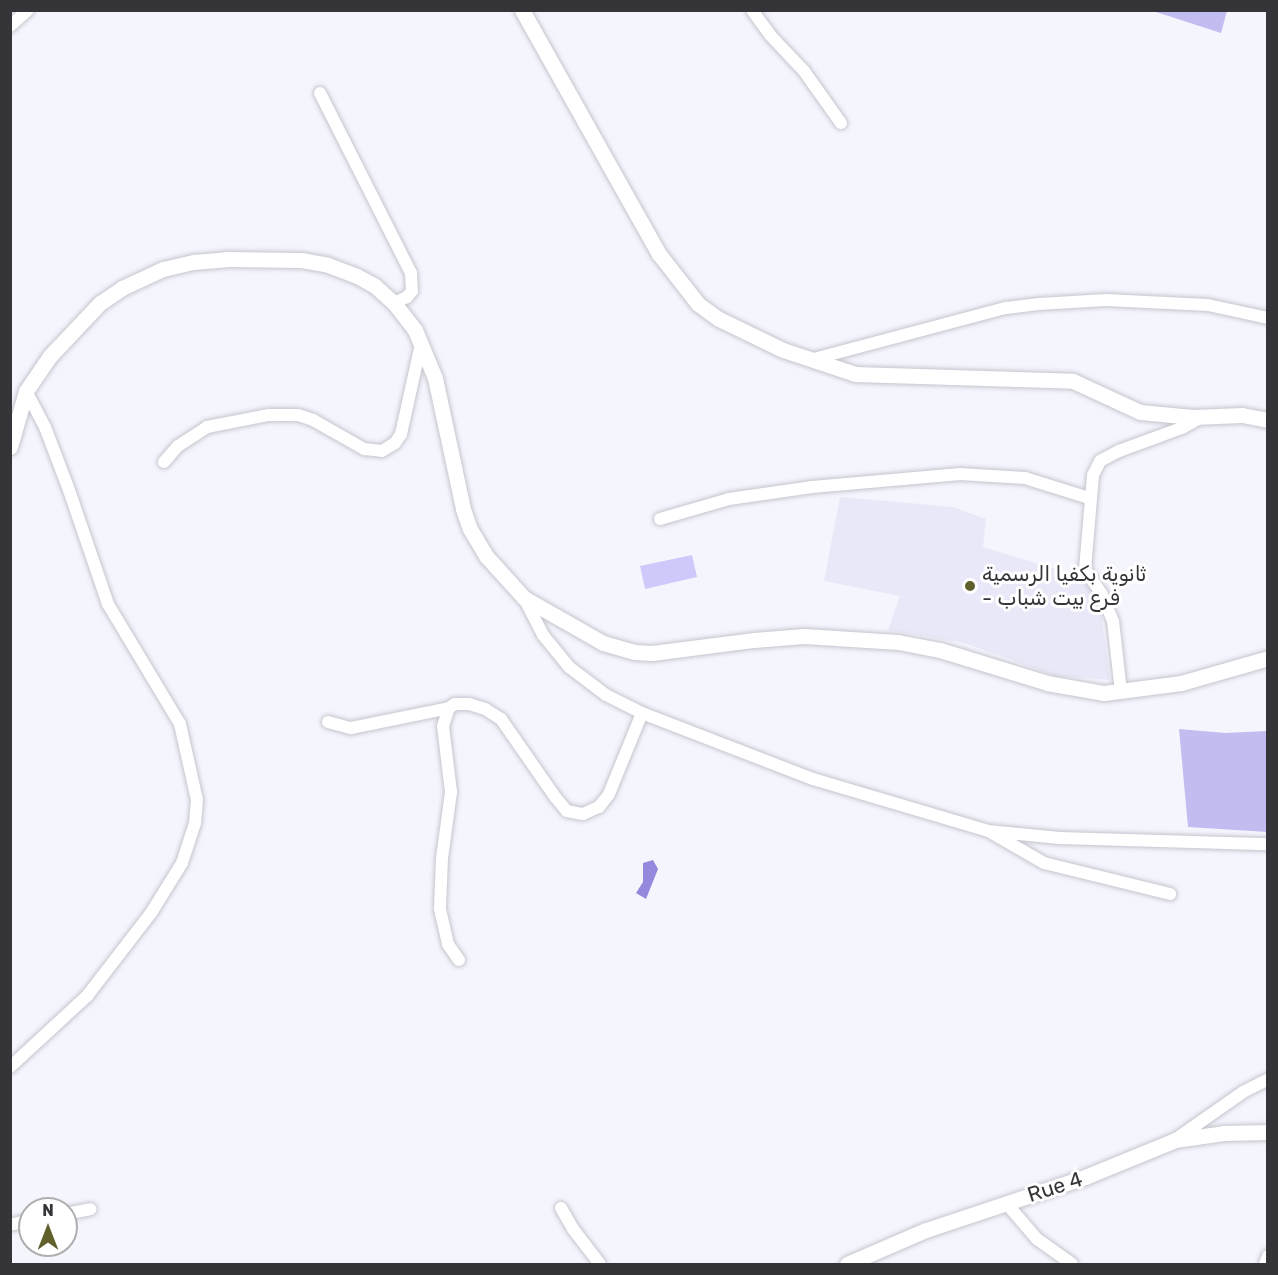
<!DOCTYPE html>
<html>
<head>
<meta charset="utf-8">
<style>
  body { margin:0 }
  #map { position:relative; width:1278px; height:1275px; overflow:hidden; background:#f5f5fe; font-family:Rubik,"Noto Naskh Arabic",sans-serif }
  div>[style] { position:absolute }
  .built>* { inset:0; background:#e8e8f8 }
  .green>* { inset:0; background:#cdcafb }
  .forest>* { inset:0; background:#c1bdf1 }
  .water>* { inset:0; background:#938add }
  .roads { filter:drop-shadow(0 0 2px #c5c5ce) drop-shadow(0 0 2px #c5c5ce) }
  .minor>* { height:12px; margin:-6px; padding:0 6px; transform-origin:6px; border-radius:6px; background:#fff }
  .tertiary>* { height:15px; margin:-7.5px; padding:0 7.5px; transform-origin:7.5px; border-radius:7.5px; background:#fff }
  .dots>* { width:16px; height:16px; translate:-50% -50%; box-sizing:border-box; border:3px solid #fff; border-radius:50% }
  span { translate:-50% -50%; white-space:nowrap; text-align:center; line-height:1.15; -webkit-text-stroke:6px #fff; paint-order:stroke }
  .poi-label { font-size:21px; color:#353539 }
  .left { translate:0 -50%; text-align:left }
  .street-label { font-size:21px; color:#353539 }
  .frame { position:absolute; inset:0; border:12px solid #353539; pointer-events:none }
  .north { position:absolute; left:18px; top:1197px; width:60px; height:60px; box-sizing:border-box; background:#fff; border:2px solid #aeaeb0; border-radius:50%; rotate:0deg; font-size:16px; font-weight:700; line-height:24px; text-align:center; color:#353539 }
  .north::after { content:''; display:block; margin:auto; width:21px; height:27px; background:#61602d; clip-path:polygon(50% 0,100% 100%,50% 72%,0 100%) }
</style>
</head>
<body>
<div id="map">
  <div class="built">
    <div style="clip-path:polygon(840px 497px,953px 507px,986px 519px,983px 547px,1079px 576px,1093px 592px,1100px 606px,1110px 680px,1056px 676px,964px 643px,888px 630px,900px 596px,824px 581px)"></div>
  </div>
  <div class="green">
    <div style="clip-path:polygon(692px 555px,697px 577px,645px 589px,640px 566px)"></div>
  </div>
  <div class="forest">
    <div style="clip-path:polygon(1153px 11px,1227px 11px,1221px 33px)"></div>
    <div style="clip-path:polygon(1179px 729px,1225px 733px,1267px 731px,1267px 832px,1188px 827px)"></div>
  </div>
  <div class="water">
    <div style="clip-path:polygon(653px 860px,658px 869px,646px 899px,636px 893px,643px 882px,643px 863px)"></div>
  </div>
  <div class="roads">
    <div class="minor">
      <div style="left:752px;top:10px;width:31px;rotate:54deg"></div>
      <div style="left:770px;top:35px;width:50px;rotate:46.6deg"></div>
      <div style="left:804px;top:71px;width:64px;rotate:54.6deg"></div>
      <div style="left:10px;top:26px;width:24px;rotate:-42deg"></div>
      <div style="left:320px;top:93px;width:202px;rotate:63.2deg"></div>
      <div style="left:411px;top:273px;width:18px;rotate:87deg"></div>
      <div style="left:412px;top:291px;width:8px;rotate:130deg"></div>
      <div style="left:407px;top:297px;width:14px;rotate:155deg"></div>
      <div style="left:810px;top:360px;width:203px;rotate:-14.9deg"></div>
      <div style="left:1006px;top:308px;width:33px;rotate:-7deg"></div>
      <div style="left:1039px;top:304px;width:67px;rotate:-3.4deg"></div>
      <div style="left:1106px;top:300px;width:102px;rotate:2.8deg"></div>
      <div style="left:1208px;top:305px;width:61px;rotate:12.2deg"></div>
      <div style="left:164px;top:462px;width:21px;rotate:-49deg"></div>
      <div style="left:178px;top:446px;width:35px;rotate:-33deg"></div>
      <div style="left:207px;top:427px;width:63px;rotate:-11deg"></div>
      <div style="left:269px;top:415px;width:29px"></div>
      <div style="left:298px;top:415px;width:16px;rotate:18deg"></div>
      <div style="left:313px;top:420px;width:59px;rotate:29.6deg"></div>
      <div style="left:364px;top:449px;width:18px;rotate:6deg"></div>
      <div style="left:382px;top:451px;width:15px;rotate:-32deg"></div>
      <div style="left:395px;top:443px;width:11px;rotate:-56deg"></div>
      <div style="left:401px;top:434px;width:92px;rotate:-77.5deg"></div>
      <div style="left:660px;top:519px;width:72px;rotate:-16.2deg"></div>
      <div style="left:729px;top:499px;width:84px;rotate:-8.2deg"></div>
      <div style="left:812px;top:487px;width:149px;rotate:-5deg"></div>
      <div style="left:960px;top:474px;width:65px;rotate:3.5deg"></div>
      <div style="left:1025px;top:478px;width:67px;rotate:17.4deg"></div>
      <div style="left:524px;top:598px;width:42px;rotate:62.8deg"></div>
      <div style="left:543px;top:635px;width:41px;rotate:50.9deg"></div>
      <div style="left:569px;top:667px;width:46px;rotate:37.1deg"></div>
      <div style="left:606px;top:695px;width:40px;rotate:26.6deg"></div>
      <div style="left:642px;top:713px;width:183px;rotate:21.1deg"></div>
      <div style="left:813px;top:779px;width:183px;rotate:16.5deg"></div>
      <div style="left:988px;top:831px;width:72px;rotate:5.6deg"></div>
      <div style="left:1060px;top:838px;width:208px;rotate:1.7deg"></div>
      <div style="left:1121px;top:692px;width:71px;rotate:-96.4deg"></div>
      <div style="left:1113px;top:621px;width:30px;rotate:-113deg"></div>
      <div style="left:1101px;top:593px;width:29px;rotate:-124deg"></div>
      <div style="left:1085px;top:569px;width:94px;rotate:-85.1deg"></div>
      <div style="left:1093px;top:475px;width:16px;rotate:-63deg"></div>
      <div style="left:1100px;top:461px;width:21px;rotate:-28deg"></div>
      <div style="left:1119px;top:451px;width:67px;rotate:-20.1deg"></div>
      <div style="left:1182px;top:428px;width:23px;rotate:-29deg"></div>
      <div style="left:328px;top:722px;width:24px;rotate:15deg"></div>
      <div style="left:351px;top:728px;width:100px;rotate:-11.5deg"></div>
      <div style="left:992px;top:833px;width:60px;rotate:30deg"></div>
      <div style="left:1044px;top:863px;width:130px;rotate:13.8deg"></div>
      <div style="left:459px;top:960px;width:19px;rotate:-125deg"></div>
      <div style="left:448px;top:944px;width:37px;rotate:-103deg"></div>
      <div style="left:440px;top:908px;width:50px;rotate:-87.7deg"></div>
      <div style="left:442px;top:858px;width:67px;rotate:-82.2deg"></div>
      <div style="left:451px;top:792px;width:66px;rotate:-96.9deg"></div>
      <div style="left:443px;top:726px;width:19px;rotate:-72deg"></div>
      <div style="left:449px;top:708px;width:7px;rotate:-34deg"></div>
      <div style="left:455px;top:704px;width:14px"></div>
      <div style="left:469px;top:704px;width:17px;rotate:17deg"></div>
      <div style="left:485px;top:709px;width:19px;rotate:32deg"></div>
      <div style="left:501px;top:719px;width:96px;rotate:55.2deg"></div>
      <div style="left:556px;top:798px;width:17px;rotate:50deg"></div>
      <div style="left:567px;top:811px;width:16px;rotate:11deg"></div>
      <div style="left:583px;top:814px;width:17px;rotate:-24deg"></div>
      <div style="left:599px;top:807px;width:16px;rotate:-52deg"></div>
      <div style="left:609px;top:794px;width:87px;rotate:-67.8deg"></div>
      <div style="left:10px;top:1067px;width:105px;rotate:-42.7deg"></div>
      <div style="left:87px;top:996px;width:105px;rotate:-52.4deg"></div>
      <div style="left:151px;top:913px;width:59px;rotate:-58.2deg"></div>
      <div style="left:182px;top:863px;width:42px;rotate:-72deg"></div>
      <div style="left:195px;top:823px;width:23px;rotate:-85deg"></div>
      <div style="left:197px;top:800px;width:78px;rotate:-102.6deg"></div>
      <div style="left:180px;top:724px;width:140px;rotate:-121deg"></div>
      <div style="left:108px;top:604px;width:120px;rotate:-108.9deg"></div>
      <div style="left:69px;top:490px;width:67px;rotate:-110.9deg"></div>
      <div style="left:45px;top:427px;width:41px;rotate:-117.8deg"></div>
      <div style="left:1176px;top:1139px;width:82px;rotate:-35deg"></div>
      <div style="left:1243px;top:1092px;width:28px;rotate:-27deg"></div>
      <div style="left:1006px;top:1203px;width:48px;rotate:49.3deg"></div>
      <div style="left:1037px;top:1239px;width:43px;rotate:35.5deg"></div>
      <div style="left:561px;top:1208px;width:24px;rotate:60deg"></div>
      <div style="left:573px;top:1229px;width:44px;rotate:52.4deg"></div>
      <div style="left:66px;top:1214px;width:25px;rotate:-11deg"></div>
      <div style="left:10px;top:1225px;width:21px;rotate:-14deg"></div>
      <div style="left:1265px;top:1264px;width:9px;rotate:-69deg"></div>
    </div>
    <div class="tertiary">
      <div style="left:522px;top:10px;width:280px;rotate:60.7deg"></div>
      <div style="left:659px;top:254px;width:63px;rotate:52deg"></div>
      <div style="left:698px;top:304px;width:26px;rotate:36deg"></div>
      <div style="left:719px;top:319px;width:71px;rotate:25.8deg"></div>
      <div style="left:783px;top:350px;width:76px;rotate:18.4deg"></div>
      <div style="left:855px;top:374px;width:218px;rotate:1.8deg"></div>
      <div style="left:1073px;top:381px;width:74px;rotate:24.8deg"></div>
      <div style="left:1140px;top:412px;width:53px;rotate:5.4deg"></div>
      <div style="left:1193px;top:417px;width:49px;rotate:-2.3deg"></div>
      <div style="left:1242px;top:415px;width:26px;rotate:11deg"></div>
      <div style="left:10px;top:447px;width:58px;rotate:-74.1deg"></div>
      <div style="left:26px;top:391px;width:42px;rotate:-55.6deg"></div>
      <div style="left:50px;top:356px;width:73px;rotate:-46.7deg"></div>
      <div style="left:100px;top:303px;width:27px;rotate:-34deg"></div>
      <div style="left:122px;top:288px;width:45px;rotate:-24.9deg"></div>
      <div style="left:163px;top:269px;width:32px;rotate:-13deg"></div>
      <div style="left:194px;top:262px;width:32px;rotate:-5deg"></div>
      <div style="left:226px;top:259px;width:75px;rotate:0.8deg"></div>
      <div style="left:301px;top:260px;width:27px;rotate:10deg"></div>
      <div style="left:328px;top:265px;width:31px;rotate:21deg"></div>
      <div style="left:357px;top:276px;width:21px;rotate:29deg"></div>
      <div style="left:375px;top:286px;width:25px;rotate:42deg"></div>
      <div style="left:394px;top:303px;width:34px;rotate:52deg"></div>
      <div style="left:415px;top:330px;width:52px;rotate:67.4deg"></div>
      <div style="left:435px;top:378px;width:134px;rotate:77.9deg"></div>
      <div style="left:463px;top:509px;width:21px;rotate:71deg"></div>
      <div style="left:470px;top:529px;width:33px;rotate:59deg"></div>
      <div style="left:487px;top:557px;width:55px;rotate:47.9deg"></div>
      <div style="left:524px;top:598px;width:91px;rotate:29.7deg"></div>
      <div style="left:603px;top:643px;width:32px;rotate:16deg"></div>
      <div style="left:634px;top:652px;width:18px;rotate:3deg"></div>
      <div style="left:652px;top:653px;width:103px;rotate:-7.3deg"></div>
      <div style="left:754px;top:640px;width:50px;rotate:-4.6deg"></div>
      <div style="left:804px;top:636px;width:94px;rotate:3.7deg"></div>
      <div style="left:898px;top:642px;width:43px;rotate:10.8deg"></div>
      <div style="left:940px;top:650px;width:112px;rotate:17.1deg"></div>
      <div style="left:1047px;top:683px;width:58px;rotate:10deg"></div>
      <div style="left:1104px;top:693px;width:78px;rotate:-7.4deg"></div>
      <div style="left:1181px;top:683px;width:91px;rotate:-16deg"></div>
      <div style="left:847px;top:1264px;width:86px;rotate:-23.3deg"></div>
      <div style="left:926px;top:1230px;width:168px;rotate:-18.4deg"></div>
      <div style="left:1085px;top:1177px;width:97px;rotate:-22.3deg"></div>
      <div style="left:1175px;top:1140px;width:49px;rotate:-8.1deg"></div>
      <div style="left:1224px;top:1133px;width:44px;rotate:-1.3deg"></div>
    </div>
  </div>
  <div class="dots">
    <div style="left:970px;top:586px;background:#61602d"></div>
  </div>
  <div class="poi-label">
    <span class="left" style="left:982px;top:586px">ثانوية بكفيا الرسمية<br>- فرع بيت شباب</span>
  </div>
  <div class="street-label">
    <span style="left:1055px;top:1187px;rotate:-18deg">Rue 4</span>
  </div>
  <div class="frame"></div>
  <div class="north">N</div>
</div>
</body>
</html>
